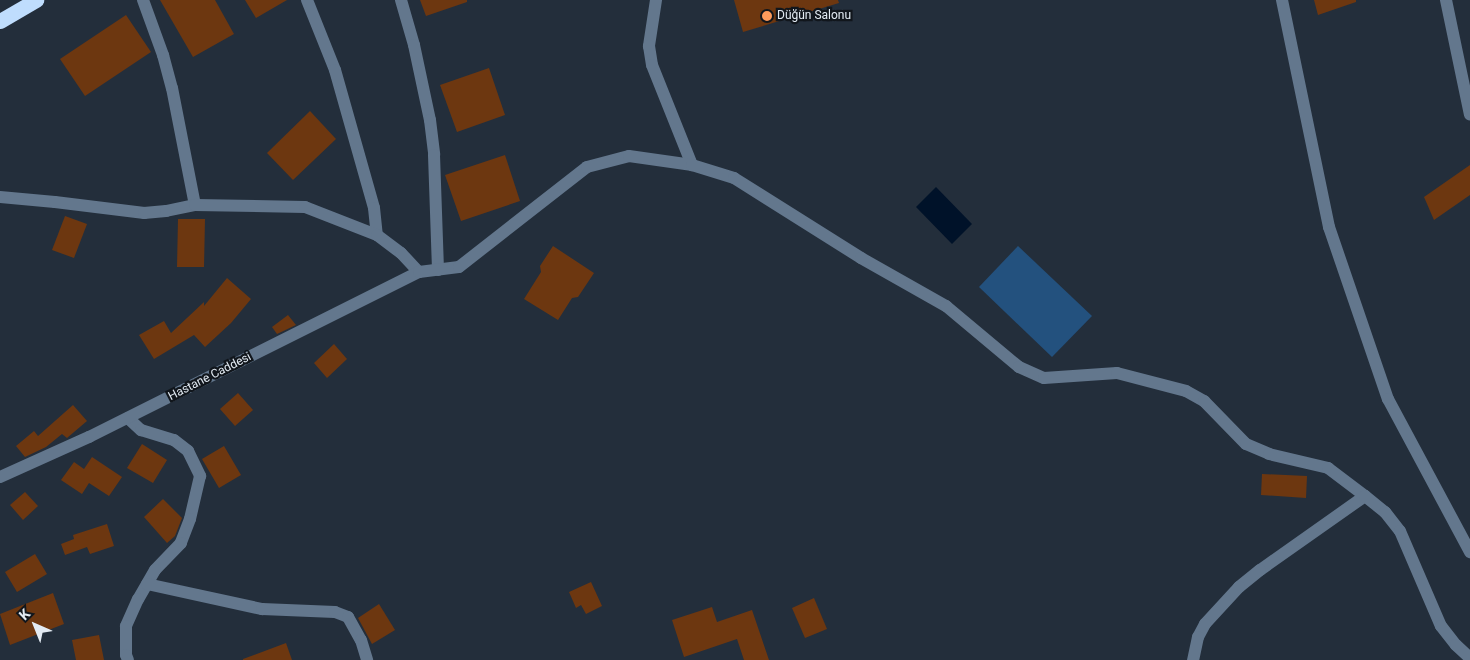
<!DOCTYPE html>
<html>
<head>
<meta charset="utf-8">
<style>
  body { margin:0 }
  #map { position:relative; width:1470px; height:660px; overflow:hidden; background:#232e3b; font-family:Roboto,sans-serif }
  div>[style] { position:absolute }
  .green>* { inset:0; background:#23517e }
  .water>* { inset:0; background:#001229 }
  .building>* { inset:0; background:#6d3710 }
  .minor>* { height:12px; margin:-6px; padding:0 6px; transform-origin:6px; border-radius:6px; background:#63778d }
  .highway>* { height:15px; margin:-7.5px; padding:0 7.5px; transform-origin:7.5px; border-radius:7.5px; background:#bfddfd }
  .dots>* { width:14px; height:14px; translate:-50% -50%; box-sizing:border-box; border:2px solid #11161c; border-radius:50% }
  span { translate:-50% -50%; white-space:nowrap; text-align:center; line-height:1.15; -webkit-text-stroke:4.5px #11161c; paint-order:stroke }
  .poi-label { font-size:12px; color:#e3ebf3 }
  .left { translate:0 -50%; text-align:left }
  .street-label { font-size:12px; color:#e3ebf3 }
  .north { position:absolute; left:10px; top:600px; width:50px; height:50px; -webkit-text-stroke:4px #11161c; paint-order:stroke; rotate:316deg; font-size:14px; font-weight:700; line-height:20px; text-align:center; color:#e3ebf3 }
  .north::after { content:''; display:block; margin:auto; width:18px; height:22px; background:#e3ebf3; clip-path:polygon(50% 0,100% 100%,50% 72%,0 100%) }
</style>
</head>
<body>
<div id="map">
  <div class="green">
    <div style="clip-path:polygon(1018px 246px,1092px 316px,1052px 357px,979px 287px)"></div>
  </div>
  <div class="water">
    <div style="clip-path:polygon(936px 187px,972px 224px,952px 244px,916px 207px)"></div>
  </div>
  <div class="building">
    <div style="clip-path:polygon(160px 0,215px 0,234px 34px,193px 57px)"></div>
    <div style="clip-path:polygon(245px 0,287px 0,256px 18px)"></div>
    <div style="clip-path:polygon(420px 0,467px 0,467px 2px,426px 16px)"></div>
    <div style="clip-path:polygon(734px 0,838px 0,839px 3px,743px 32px)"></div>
    <div style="clip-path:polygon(1314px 0,1356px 0,1356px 2px,1318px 15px)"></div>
    <div style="clip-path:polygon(126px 15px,151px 52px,85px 96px,60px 59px)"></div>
    <div style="clip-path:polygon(489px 68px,505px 115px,457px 132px,440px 85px)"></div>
    <div style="clip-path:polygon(310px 111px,336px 139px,293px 180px,267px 153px)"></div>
    <div style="clip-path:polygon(505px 155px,520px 201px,461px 221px,445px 175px)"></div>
    <div style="clip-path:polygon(1470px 165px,1470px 195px,1434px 220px,1424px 197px)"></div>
    <div style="clip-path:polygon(65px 216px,87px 224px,74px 258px,52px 250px)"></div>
    <div style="clip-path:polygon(178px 219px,205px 219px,204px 267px,177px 267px)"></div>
    <div style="clip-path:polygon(553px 246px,594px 273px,578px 297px,572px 298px,558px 320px,524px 299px,541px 272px,540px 266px)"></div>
    <div style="clip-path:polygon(227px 278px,251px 299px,231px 323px,205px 347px,194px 335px,154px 359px,139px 335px,164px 321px,171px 333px,204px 302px,204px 306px)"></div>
    <div style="clip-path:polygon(288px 315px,296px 325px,277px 334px,272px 327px)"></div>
    <div style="clip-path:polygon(334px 344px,347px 359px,327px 378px,314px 363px)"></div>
    <div style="clip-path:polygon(238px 393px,253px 410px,235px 426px,220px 409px)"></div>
    <div style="clip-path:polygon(73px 405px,87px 421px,67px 438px,62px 434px,46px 447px,25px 457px,16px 446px,34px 431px,38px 436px)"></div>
    <div style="clip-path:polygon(142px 444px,167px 460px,153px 483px,127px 468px)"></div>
    <div style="clip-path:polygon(224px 446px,241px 475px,219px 488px,202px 459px)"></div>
    <div style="clip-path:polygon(92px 457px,122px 477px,109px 496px,89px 483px,82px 494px,61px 480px,74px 462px,84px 469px)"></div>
    <div style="clip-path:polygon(1262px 474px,1307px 476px,1306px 498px,1261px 495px)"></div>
    <div style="clip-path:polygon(25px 492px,38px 506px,23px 520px,10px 505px)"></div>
    <div style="clip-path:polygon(163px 499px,182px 518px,175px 536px,167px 543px,144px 517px)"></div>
    <div style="clip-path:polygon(107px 524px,114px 546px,90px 554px,87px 547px,65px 555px,61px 544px,74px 539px,73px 535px)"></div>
    <div style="clip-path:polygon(35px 554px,47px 574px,17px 592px,5px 572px)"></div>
    <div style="clip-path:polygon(591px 582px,602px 606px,586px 614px,581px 605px,576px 608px,569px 592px)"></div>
    <div style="clip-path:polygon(53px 593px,64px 624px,10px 645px,0 614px)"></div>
    <div style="clip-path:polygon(814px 598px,827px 629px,805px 638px,792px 608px)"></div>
    <div style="clip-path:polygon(379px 604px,395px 630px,372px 644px,358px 618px)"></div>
    <div style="clip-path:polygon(712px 607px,717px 622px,752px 610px,769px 660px,744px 660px,737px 639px,684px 657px,672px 620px)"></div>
    <div style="clip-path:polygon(99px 635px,104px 660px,76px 660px,72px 640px)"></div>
    <div style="clip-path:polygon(286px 643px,292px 660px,243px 660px,243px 659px)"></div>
  </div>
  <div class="minor">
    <div style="left:143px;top:0;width:59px;rotate:70deg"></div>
    <div style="left:163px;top:55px;width:34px;rotate:75deg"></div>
    <div style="left:172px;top:88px;width:119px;rotate:78.9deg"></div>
    <div style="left:307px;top:0;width:75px;rotate:68.2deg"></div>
    <div style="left:335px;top:70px;width:143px;rotate:74.2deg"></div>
    <div style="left:374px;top:208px;width:27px;rotate:84deg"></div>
    <div style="left:401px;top:0;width:47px;rotate:73.9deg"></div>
    <div style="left:414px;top:45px;width:77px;rotate:78deg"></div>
    <div style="left:430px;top:120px;width:35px;rotate:83deg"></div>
    <div style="left:434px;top:155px;width:115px;rotate:88deg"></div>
    <div style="left:656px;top:0;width:47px;rotate:98.7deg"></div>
    <div style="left:649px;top:46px;width:19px;rotate:81deg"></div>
    <div style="left:652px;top:65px;width:108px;rotate:68.2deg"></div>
    <div style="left:1282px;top:0;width:232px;rotate:78.3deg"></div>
    <div style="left:1329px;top:227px;width:182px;rotate:71.1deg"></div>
    <div style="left:1388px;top:399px;width:174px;rotate:61.8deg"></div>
    <div style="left:1446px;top:0;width:117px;rotate:78.2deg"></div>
    <div style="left:0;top:197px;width:55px;rotate:5.2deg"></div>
    <div style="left:55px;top:202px;width:90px;rotate:7deg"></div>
    <div style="left:144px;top:213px;width:22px;rotate:-5deg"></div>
    <div style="left:166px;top:211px;width:30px;rotate:-12deg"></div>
    <div style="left:195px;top:205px;width:110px;rotate:1deg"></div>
    <div style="left:305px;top:207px;width:77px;rotate:21.3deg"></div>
    <div style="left:377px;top:235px;width:30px;rotate:37deg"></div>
    <div style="left:401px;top:253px;width:26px;rotate:47deg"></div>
    <div style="left:128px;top:418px;width:18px;rotate:43deg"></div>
    <div style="left:141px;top:430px;width:34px;rotate:17deg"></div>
    <div style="left:174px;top:440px;width:18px;rotate:38deg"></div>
    <div style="left:188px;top:451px;width:28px;rotate:64deg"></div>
    <div style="left:200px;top:476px;width:44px;rotate:103.1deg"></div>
    <div style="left:190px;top:519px;width:26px;rotate:111deg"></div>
    <div style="left:181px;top:543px;width:37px;rotate:134deg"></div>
    <div style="left:155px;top:570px;width:34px;rotate:120deg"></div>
    <div style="left:138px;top:599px;width:30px;rotate:114deg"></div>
    <div style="left:126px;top:626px;width:29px;rotate:90deg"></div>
    <div style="left:126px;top:655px;width:5px;rotate:68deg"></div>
    <div style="left:0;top:477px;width:98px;rotate:-24.2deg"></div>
    <div style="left:89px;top:437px;width:369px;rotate:-26.6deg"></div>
    <div style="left:419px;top:272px;width:40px;rotate:-7.1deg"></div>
    <div style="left:459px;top:267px;width:162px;rotate:-38deg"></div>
    <div style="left:587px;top:167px;width:43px;rotate:-14.7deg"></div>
    <div style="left:629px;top:156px;width:64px;rotate:8.1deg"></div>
    <div style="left:692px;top:165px;width:44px;rotate:17.2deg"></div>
    <div style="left:734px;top:178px;width:150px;rotate:32.2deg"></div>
    <div style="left:861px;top:258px;width:98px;rotate:29.5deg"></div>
    <div style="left:946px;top:306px;width:95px;rotate:39.9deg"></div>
    <div style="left:1019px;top:367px;width:27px;rotate:24deg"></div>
    <div style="left:1044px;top:378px;width:73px;rotate:-3.9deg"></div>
    <div style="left:1117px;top:373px;width:71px;rotate:14.6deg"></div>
    <div style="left:1186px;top:391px;width:21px;rotate:29deg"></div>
    <div style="left:1204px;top:401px;width:60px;rotate:45.7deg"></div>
    <div style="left:1246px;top:444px;width:25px;rotate:23deg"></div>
    <div style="left:1269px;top:454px;width:61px;rotate:13.3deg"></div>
    <div style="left:1328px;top:468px;width:46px;rotate:37.1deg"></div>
    <div style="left:1365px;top:496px;width:128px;rotate:144.8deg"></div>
    <div style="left:1260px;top:570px;width:27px;rotate:141deg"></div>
    <div style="left:1239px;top:587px;width:50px;rotate:132.6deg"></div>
    <div style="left:1205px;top:624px;width:15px;rotate:118deg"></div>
    <div style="left:1198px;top:637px;width:24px;rotate:102deg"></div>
    <div style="left:1365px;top:496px;width:26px;rotate:39deg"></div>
    <div style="left:1385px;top:512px;width:24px;rotate:52deg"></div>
    <div style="left:1400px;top:531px;width:103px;rotate:66.7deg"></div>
    <div style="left:1441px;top:626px;width:24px;rotate:52deg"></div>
    <div style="left:1456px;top:645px;width:19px;rotate:43deg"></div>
    <div style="left:147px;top:584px;width:118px;rotate:12.3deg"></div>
    <div style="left:262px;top:609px;width:73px;rotate:2.4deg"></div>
    <div style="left:335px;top:612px;width:14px;rotate:21deg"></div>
    <div style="left:348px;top:617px;width:26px;rotate:61deg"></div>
    <div style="left:361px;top:640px;width:21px;rotate:73deg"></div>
  </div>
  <div class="highway">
    <div style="left:0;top:21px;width:42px;rotate:-30.3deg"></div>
  </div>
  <div class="dots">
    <div style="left:767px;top:16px;background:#ff9b5b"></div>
  </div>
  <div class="poi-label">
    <span class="left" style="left:777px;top:16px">Düğün Salonu</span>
  </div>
  <div class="street-label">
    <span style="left:210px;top:377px;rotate:-27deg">Hastane Caddesi</span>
  </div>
  <div class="north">K</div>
</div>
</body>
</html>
